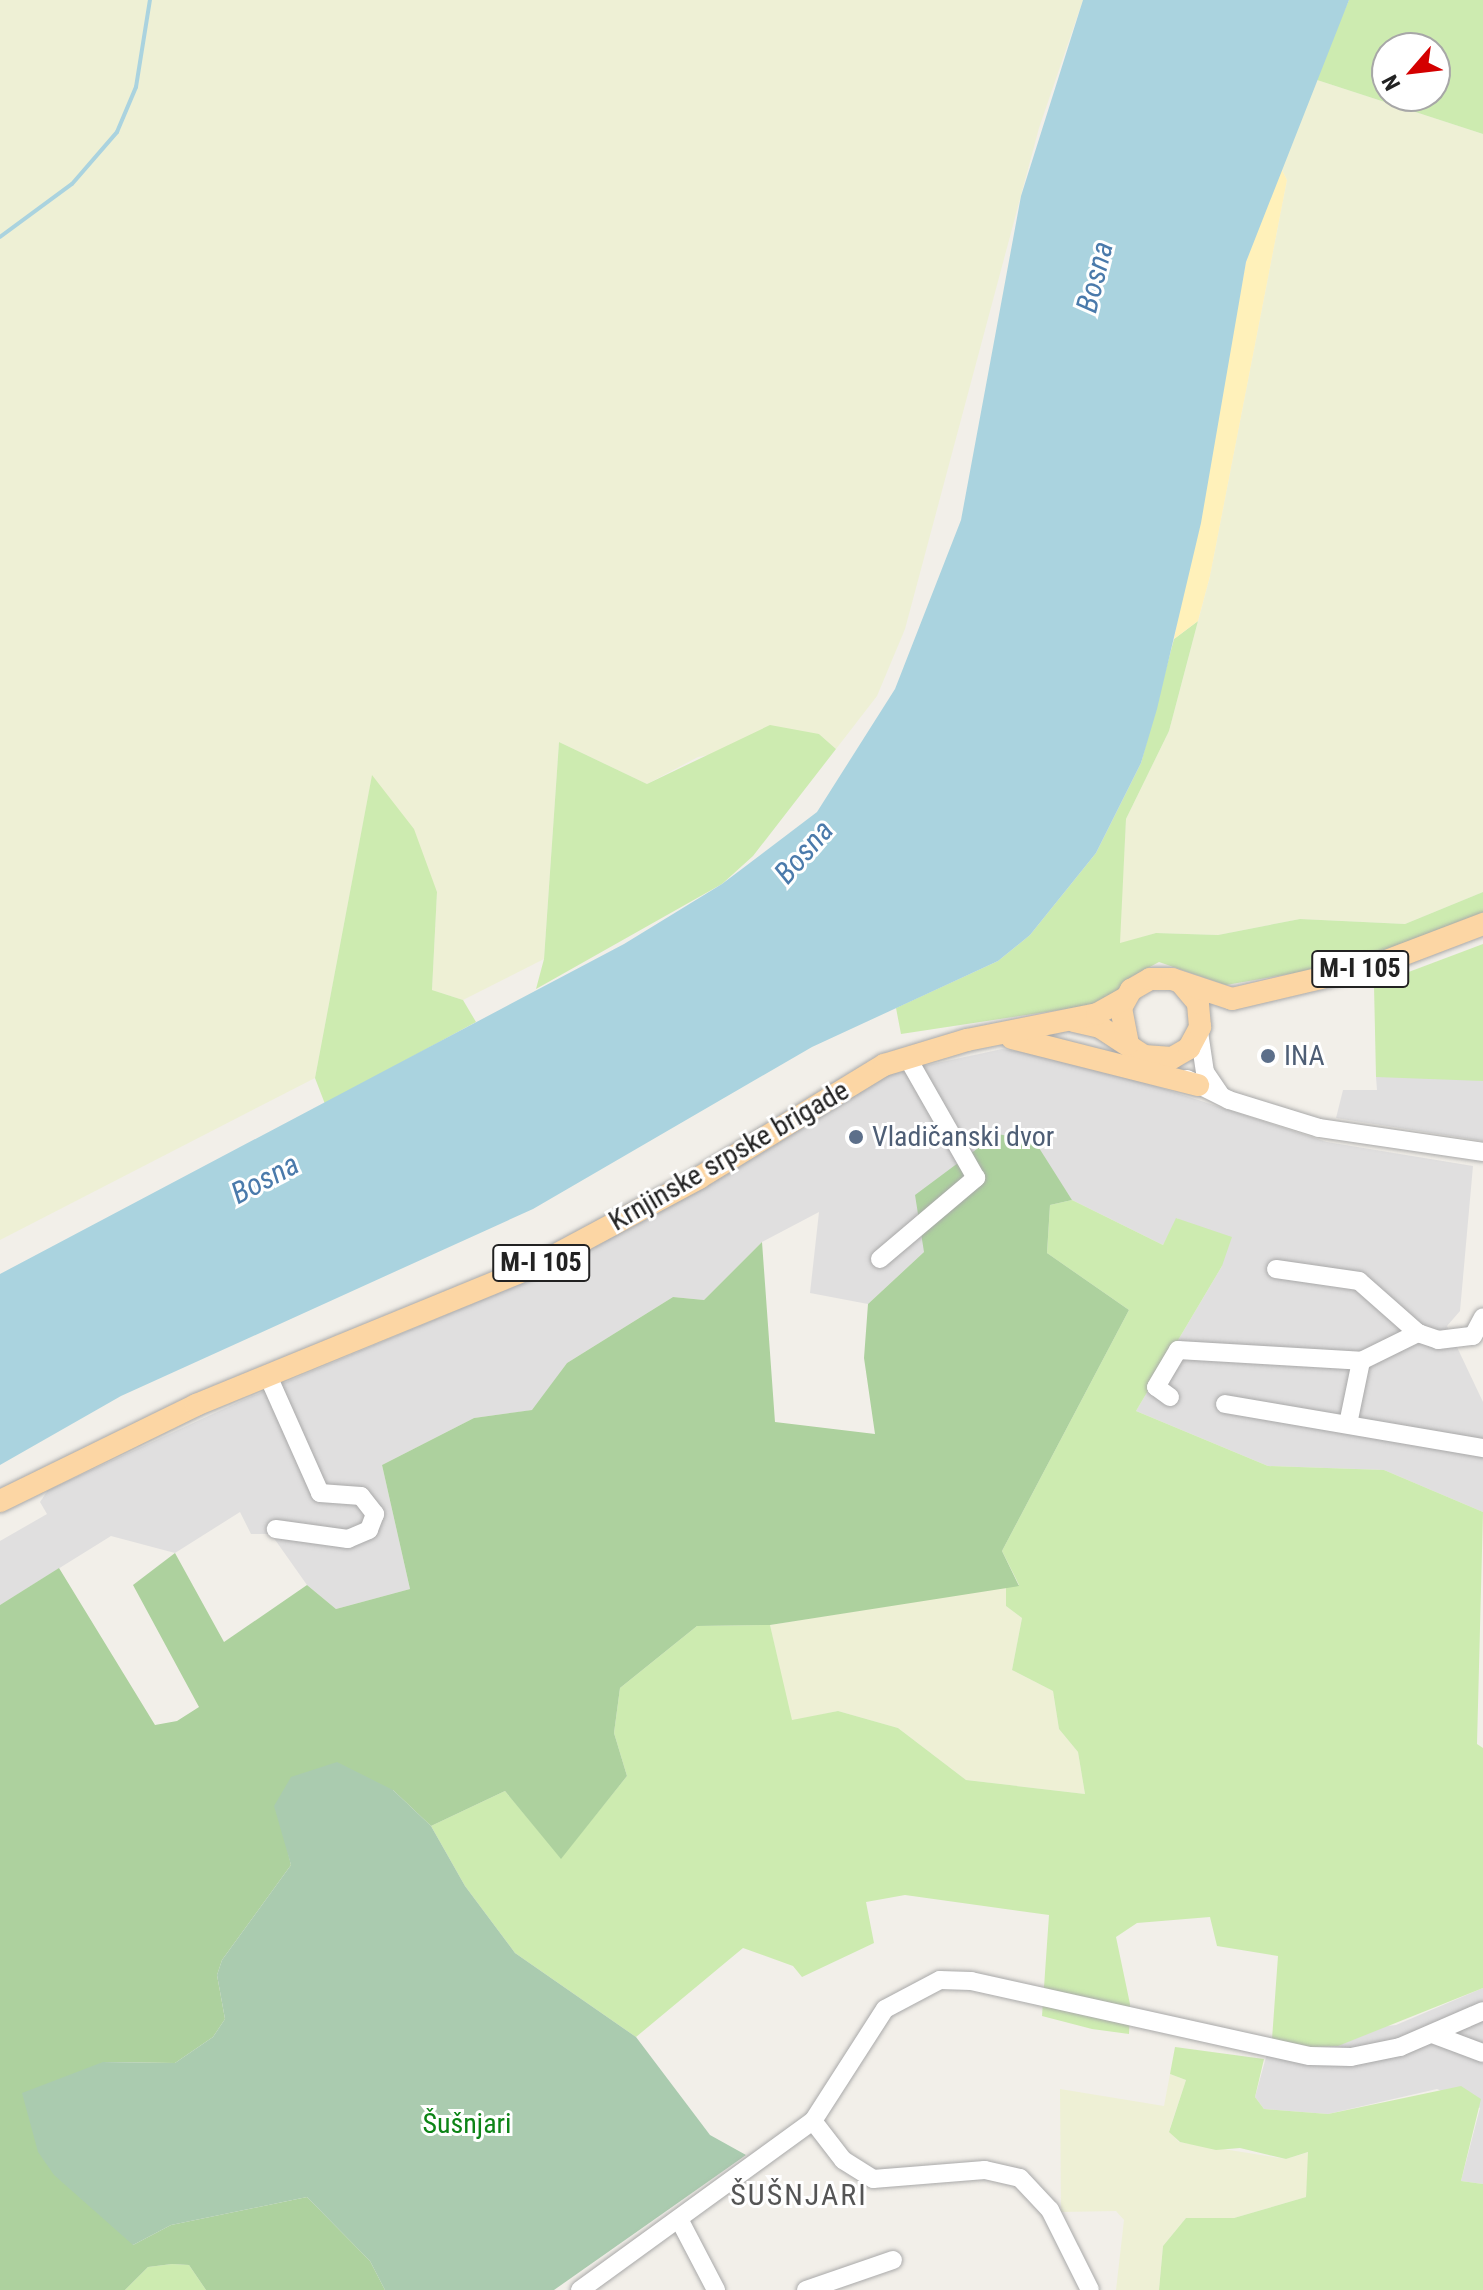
<!DOCTYPE html>
<html>
<head>
<meta charset="utf-8">
<style>
  body { margin:0 }
  #map { position:relative; width:1483px; height:2290px; overflow:hidden; background:#f2efe9; font-family:"Roboto Condensed",sans-serif }
  div>[style] { position:absolute }
  .residential>* { inset:0; background:#e0dfdf }
  .farmland>* { inset:0; background:#eef0d5 }
  .grass>* { inset:0; background:#cdebb0 }
  .forest>* { inset:0; background:#add19e }
  .sand>* { inset:0; background:#fff1ba }
  .cemetery>* { inset:0; background:#aacbaf }
  .water>* { inset:0; background:#aad3df }
  .stream>* { height:4px; margin:-2px; padding:0 2px; transform-origin:2px; border-radius:2px; background:#aad3df }
  .roads { filter:drop-shadow(0 0 2px #a9a9a9) drop-shadow(0 0 2px #a9a9a9) }
  .minor>* { height:18px; margin:-9px; padding:0 9px; transform-origin:9px; border-radius:9px; background:#fff }
  .major>* { height:22px; margin:-11px; padding:0 11px; transform-origin:11px; border-radius:11px; background:#fcd6a4 }
  .dots>* { width:22px; height:22px; translate:-50% -50%; box-sizing:border-box; border:4px solid #fff; border-radius:50% }
  span { translate:-50% -50%; white-space:nowrap; text-align:center; line-height:1.15; -webkit-text-stroke:6px #fff; paint-order:stroke }
  .shield-label span { padding:2px 6px; background:#fff; border:2px solid; border-radius:6px; -webkit-text-stroke-width:0 }
  .shield-label { font-size:26px; color:#222; font-weight:700 }
  .service-label { font-size:28px; color:#4e5e75 }
  .left { translate:0 -50%; text-align:left }
  .street-label { font-size:28px; color:#222 }
  .park-label { font-size:28px; color:#0c8416 }
  .water-label { font-size:30px; color:#4a7aab; font-style:italic }
  .neighbourhood-label { font-size:30px; color:#555; letter-spacing:2px }
  .north { position:absolute; left:1371px; top:32px; width:80px; height:80px; box-sizing:border-box; background:#fff; border:2px solid #a7a7a7; border-radius:50%; rotate:242deg; font-size:22px; font-weight:700; line-height:32px; text-align:center; color:#222 }
  .north::after { content:''; display:block; margin:auto; width:28px; height:36px; background:#d40000; clip-path:polygon(50% 0,100% 100%,50% 72%,0 100%) }
</style>
</head>
<body>
<div id="map">
  <div class="residential">
    <div style="clip-path:polygon(1002px 1049px,1075px 1060px,1327px 1142px,1473px 1166px,1460px 1311px,1447px 1326px,1483px 1402px,1483px 1512px,1384px 1470px,1268px 1466px,1136px 1411px,1222px 1266px,1177px 1218px,1163px 1245px,1072px 1200px,1029px 1136px,924px 1252px,868px 1304px,810px 1293px,819px 1212px,762px 1242px,704px 1300px,673px 1297px,567px 1363px,533px 1410px,474px 1418px,382px 1465px,410px 1589px,336px 1609px,307px 1585px,271px 1534px,251px 1534px,240px 1512px,175px 1553px,111px 1536px,0 1605px,0 1541px,47px 1514px,40px 1502px,48px 1490px,243px 1400px,524px 1282px,886px 1074px)"></div>
    <div style="clip-path:polygon(1452px 1076px,1483px 1081px,1483px 1141px,1336px 1118px,1343px 1090px,1377px 1090px,1376px 1077px)"></div>
    <div style="clip-path:polygon(1483px 1988px,1483px 2184px,1461px 2181px,1480px 2108px,1437px 2089px,1328px 2114px,1264px 2109px,1255px 2097px,1271px 2039px,1396px 2025px)"></div>
  </div>
  <div class="farmland">
    <div style="clip-path:polygon(0 0,1083px 0,1039px 128px,905px 629px,877px 696px,836px 749px,819px 734px,698px 757px,647px 784px,559px 742px,544px 959px,463px 1000px,432px 990px,437px 892px,372px 776px,315px 1078px,0 1240px)"></div>
    <div style="clip-path:polygon(1314px 79px,1483px 134px,1483px 892px,1405px 924px,1300px 919px,1218px 935px,1156px 933px,1119px 944px,1126px 819px,1169px 731px,1210px 576px,1287px 180px,1280px 166px)"></div>
    <div style="clip-path:polygon(1006px 1587px,1006px 1606px,1022px 1618px,1012px 1670px,1053px 1691px,1059px 1729px,1078px 1752px,1085px 1794px,966px 1780px,898px 1728px,838px 1711px,791px 1721px,770px 1625px)"></div>
    <div style="clip-path:polygon(1170px 2074px,1186px 2080px,1169px 2131px,1179px 2142px,1286px 2159px,1309px 2152px,1306px 2197px,1234px 2218px,1186px 2218px,1163px 2246px,1159px 2290px,1116px 2290px,1124px 2220px,1116px 2211px,1061px 2212px,1060px 2089px,1164px 2106px)"></div>
  </div>
  <div class="grass">
    <div style="clip-path:polygon(evenodd,1349px 0,1483px 0,1483px 134px,1314px 79px,1349px 0,1387px 48px,1435px 48px,1435px 96px,1387px 96px,1387px 48px)"></div>
    <div style="clip-path:polygon(1198px 621px,1169px 731px,1126px 819px,1120px 943px,1156px 933px,1218px 935px,1300px 919px,1405px 924px,1483px 892px,1483px 912px,1435px 935px,1346px 964px,1226px 985px,1159px 962px,1131px 977px,1113px 997px,1086px 1006px,901px 1034px,896px 1008px,998px 961px,1030px 935px,1096px 853px,1141px 763px,1174px 639px)"></div>
    <div style="clip-path:polygon(770px 725px,819px 734px,836px 749px,753px 856px,722px 884px,536px 989px,544px 959px,559px 742px,647px 784px)"></div>
    <div style="clip-path:polygon(372px 775px,414px 829px,437px 892px,432px 990px,463px 1000px,476px 1022px,325px 1104px,315px 1078px)"></div>
    <div style="clip-path:polygon(1483px 944px,1483px 1081px,1376px 1077px,1374px 985px)"></div>
    <div style="clip-path:polygon(1072px 1200px,1163px 1245px,1176px 1218px,1232px 1237px,1222px 1266px,1136px 1411px,1268px 1466px,1384px 1470px,1483px 1512px,1477px 1744px,1483px 1748px,1483px 1988px,1338px 2046px,1312px 2047px,1272px 2039px,1278px 1956px,1217px 1946px,1210px 1917px,1137px 1923px,1116px 1937px,1130px 2004px,1129px 2034px,1092px 2029px,1042px 2016px,1049px 1915px,905px 1895px,866px 1902px,874px 1943px,802px 1977px,793px 1966px,743px 1948px,636px 2037px,515px 1953px,465px 1886px,431px 1826px,505px 1791px,561px 1858px,627px 1776px,614px 1733px,620px 1688px,697px 1626px,770px 1625px,792px 1720px,838px 1711px,898px 1728px,966px 1780px,1085px 1794px,1078px 1752px,1059px 1729px,1053px 1691px,1012px 1670px,1022px 1618px,1006px 1606px,1006px 1587px,1019px 1585px,1002px 1551px,1129px 1310px,1047px 1253px,1050px 1205px)"></div>
    <div style="clip-path:polygon(1175px 2047px,1264px 2059px,1255px 2097px,1264px 2109px,1328px 2114px,1461px 2086px,1481px 2099px,1461px 2181px,1483px 2184px,1483px 2290px,1159px 2290px,1163px 2246px,1186px 2218px,1234px 2218px,1306px 2197px,1308px 2152px,1286px 2159px,1240px 2148px,1216px 2150px,1180px 2142px,1169px 2132px,1186px 2080px,1170px 2074px)"></div>
    <div style="clip-path:polygon(172px 2264px,189px 2265px,206px 2290px,125px 2290px,148px 2267px)"></div>
  </div>
  <div class="forest">
    <div style="clip-path:polygon(997px 1134px,1034px 1140px,1072px 1200px,1050px 1205px,1047px 1253px,1129px 1310px,1002px 1551px,1019px 1586px,770px 1625px,697px 1626px,620px 1688px,614px 1733px,627px 1776px,561px 1859px,505px 1791px,431px 1826px,393px 1790px,282px 1827px,291px 1865px,222px 1960px,217px 1975px,225px 2019px,213px 2037px,175px 2063px,103px 2062px,133px 2245px,171px 2225px,307px 2197px,370px 2261px,385px 2290px,206px 2290px,189px 2265px,172px 2264px,148px 2267px,125px 2290px,0 2290px,0 1605px,59px 1568px,155px 1725px,177px 1721px,199px 1707px,133px 1585px,175px 1553px,224px 1642px,307px 1585px,336px 1609px,410px 1589px,382px 1465px,474px 1418px,532px 1410px,567px 1363px,673px 1297px,704px 1300px,762px 1242px,775px 1422px,875px 1434px,864px 1358px,868px 1304px,924px 1252px,915px 1195px)"></div>
  </div>
  <div class="sand">
    <div style="clip-path:polygon(1280px 166px,1287px 180px,1210px 576px,1198px 621px,1174px 639px,1246px 262px)"></div>
  </div>
  <div class="cemetery">
    <div style="clip-path:polygon(337px 1762px,393px 1790px,431px 1826px,465px 1886px,515px 1953px,636px 2037px,710px 2135px,746px 2155px,554px 2290px,385px 2290px,370px 2261px,307px 2197px,171px 2225px,133px 2245px,54px 2175px,38px 2152px,22px 2093px,103px 2062px,175px 2063px,213px 2037px,225px 2019px,217px 1975px,222px 1960px,291px 1865px,274px 1806px,291px 1777px)"></div>
  </div>
  <div class="water">
    <div style="clip-path:polygon(1083px 0,1349px 0,1246px 262px,1201px 523px,1157px 709px,1141px 763px,1096px 853px,1030px 935px,998px 961px,812px 1047px,533px 1209px,121px 1396px,0 1465px,0 1274px,624px 944px,722px 884px,817px 812px,895px 689px,961px 520px,1021px 196px)"></div>
  </div>
  <div class="stream">
    <div style="left:0;top:237px;width:89px;rotate:-36.4deg"></div>
    <div style="left:72px;top:184px;width:69px;rotate:-49.1deg"></div>
    <div style="left:117px;top:132px;width:49px;rotate:-67.1deg"></div>
    <div style="left:136px;top:87px;width:88px;rotate:-80.9deg"></div>
  </div>
  <div class="roads">
    <div class="minor">
      <div style="left:1199px;top:1032px;width:40px;rotate:81.5deg"></div>
      <div style="left:1205px;top:1072px;width:27px;rotate:56deg"></div>
      <div style="left:1187px;top:1079px;width:47px;rotate:26.6deg"></div>
      <div style="left:1229px;top:1100px;width:94px;rotate:17.3deg"></div>
      <div style="left:1319px;top:1128px;width:166px;rotate:8.3deg"></div>
      <div style="left:880px;top:1259px;width:126px;rotate:-40.2deg"></div>
      <div style="left:976px;top:1178px;width:139px;rotate:-119.7deg"></div>
      <div style="left:1276px;top:1269px;width:84px;rotate:8.2deg"></div>
      <div style="left:1359px;top:1281px;width:79px;rotate:41.4deg"></div>
      <div style="left:268px;top:1376px;width:128px;rotate:66deg"></div>
      <div style="left:320px;top:1493px;width:41px;rotate:4.2deg"></div>
      <div style="left:361px;top:1496px;width:23px;rotate:52deg"></div>
      <div style="left:375px;top:1514px;width:17px;rotate:111deg"></div>
      <div style="left:369px;top:1530px;width:23px;rotate:157deg"></div>
      <div style="left:348px;top:1539px;width:73px;rotate:-172.1deg"></div>
      <div style="left:1170px;top:1397px;width:17px;rotate:-144deg"></div>
      <div style="left:1156px;top:1387px;width:43px;rotate:-59.3deg"></div>
      <div style="left:1178px;top:1350px;width:183px;rotate:3.4deg"></div>
      <div style="left:1225px;top:1404px;width:262px;rotate:9.7deg"></div>
      <div style="left:1348px;top:1424px;width:64px;rotate:-78.3deg"></div>
      <div style="left:1361px;top:1361px;width:64px;rotate:-26.2deg"></div>
      <div style="left:1418px;top:1333px;width:21px;rotate:19deg"></div>
      <div style="left:1438px;top:1340px;width:35px;rotate:-7deg"></div>
      <div style="left:1473px;top:1336px;width:21px;rotate:-62deg"></div>
      <div style="left:1435px;top:2035px;width:51px;rotate:20.6deg"></div>
      <div style="left:813px;top:2121px;width:49px;rotate:52.4deg"></div>
      <div style="left:843px;top:2160px;width:36px;rotate:32deg"></div>
      <div style="left:873px;top:2179px;width:112px;rotate:-4.6deg"></div>
      <div style="left:985px;top:2170px;width:36px;rotate:13deg"></div>
      <div style="left:1020px;top:2178px;width:44px;rotate:46.8deg"></div>
      <div style="left:1050px;top:2210px;width:89px;rotate:63.4deg"></div>
      <div style="left:680px;top:2221px;width:78px;rotate:62.4deg"></div>
      <div style="left:580px;top:2290px;width:288px;rotate:-36deg"></div>
      <div style="left:813px;top:2121px;width:133px;rotate:-57.3deg"></div>
      <div style="left:885px;top:2009px;width:62px;rotate:-27.8deg"></div>
      <div style="left:940px;top:1980px;width:31px;rotate:2deg"></div>
      <div style="left:971px;top:1981px;width:347px;rotate:12.5deg"></div>
      <div style="left:1310px;top:2056px;width:41px;rotate:1.4deg"></div>
      <div style="left:1351px;top:2057px;width:50px;rotate:-11.5deg"></div>
      <div style="left:1400px;top:2047px;width:90px;rotate:-23.4deg"></div>
      <div style="left:806px;top:2290px;width:92px;rotate:-19deg"></div>
    </div>
    <div class="major">
      <div style="left:1074px;top:1021px;width:27px;rotate:13deg"></div>
      <div style="left:1100px;top:1027px;width:53px;rotate:33.4deg"></div>
      <div style="left:1144px;top:1056px;width:28px;rotate:4deg"></div>
      <div style="left:1172px;top:1058px;width:20px;rotate:-30deg"></div>
      <div style="left:1189px;top:1048px;width:24px;rotate:-62deg"></div>
      <div style="left:1200px;top:1027px;width:24px;rotate:-95deg"></div>
      <div style="left:1198px;top:1003px;width:25px;rotate:-130deg"></div>
      <div style="left:1012px;top:1038px;width:192px;rotate:14.2deg"></div>
      <div style="left:1128px;top:1044px;width:37px;rotate:-101deg"></div>
      <div style="left:1121px;top:1008px;width:21px;rotate:-61deg"></div>
      <div style="left:1131px;top:990px;width:22px;rotate:-30deg"></div>
      <div style="left:1150px;top:979px;width:22px"></div>
      <div style="left:1172px;top:979px;width:63px;rotate:18.4deg"></div>
      <div style="left:1232px;top:999px;width:145px;rotate:-13.2deg"></div>
      <div style="left:1373px;top:966px;width:118px;rotate:-20.9deg"></div>
      <div style="left:0;top:1501px;width:218px;rotate:-26.1deg"></div>
      <div style="left:196px;top:1405px;width:369px;rotate:-22.3deg"></div>
      <div style="left:537px;top:1265px;width:184px;rotate:-28.2deg"></div>
      <div style="left:699px;top:1178px;width:217px;rotate:-31.4deg"></div>
      <div style="left:884px;top:1065px;width:87px;rotate:-16.8deg"></div>
      <div style="left:967px;top:1040px;width:133px;rotate:-11.3deg"></div>
      <div style="left:1097px;top:1014px;width:31px;rotate:-29deg"></div>
    </div>
  </div>
  <div class="dots">
    <div style="left:1268px;top:1056px;background:#5c6f8a"></div>
    <div style="left:856px;top:1137px;background:#5c6f8a"></div>
  </div>
  <div class="shield-label">
    <span style="left:1360px;top:969px">M-I 105</span>
    <span style="left:541px;top:1263px">M-I 105</span>
  </div>
  <div class="service-label">
    <span class="left" style="left:1284px;top:1056px">INA</span>
    <span class="left" style="left:872px;top:1137px">Vladičanski dvor</span>
  </div>
  <div class="street-label">
    <span style="left:729px;top:1156px;rotate:-30deg">Krnjinske srpske brigade</span>
  </div>
  <div class="park-label">
    <span style="left:467px;top:2124px">Šušnjari</span>
  </div>
  <div class="water-label">
    <span style="left:1095px;top:277px;rotate:-76deg">Bosna</span>
    <span style="left:804px;top:852px;rotate:-49deg">Bosna</span>
    <span style="left:265px;top:1179px;rotate:-28deg">Bosna</span>
  </div>
  <div class="neighbourhood-label">
    <span style="left:799px;top:2195px">ŠUŠNJARI</span>
  </div>
  <div class="north">N</div>
</div>
</body>
</html>
